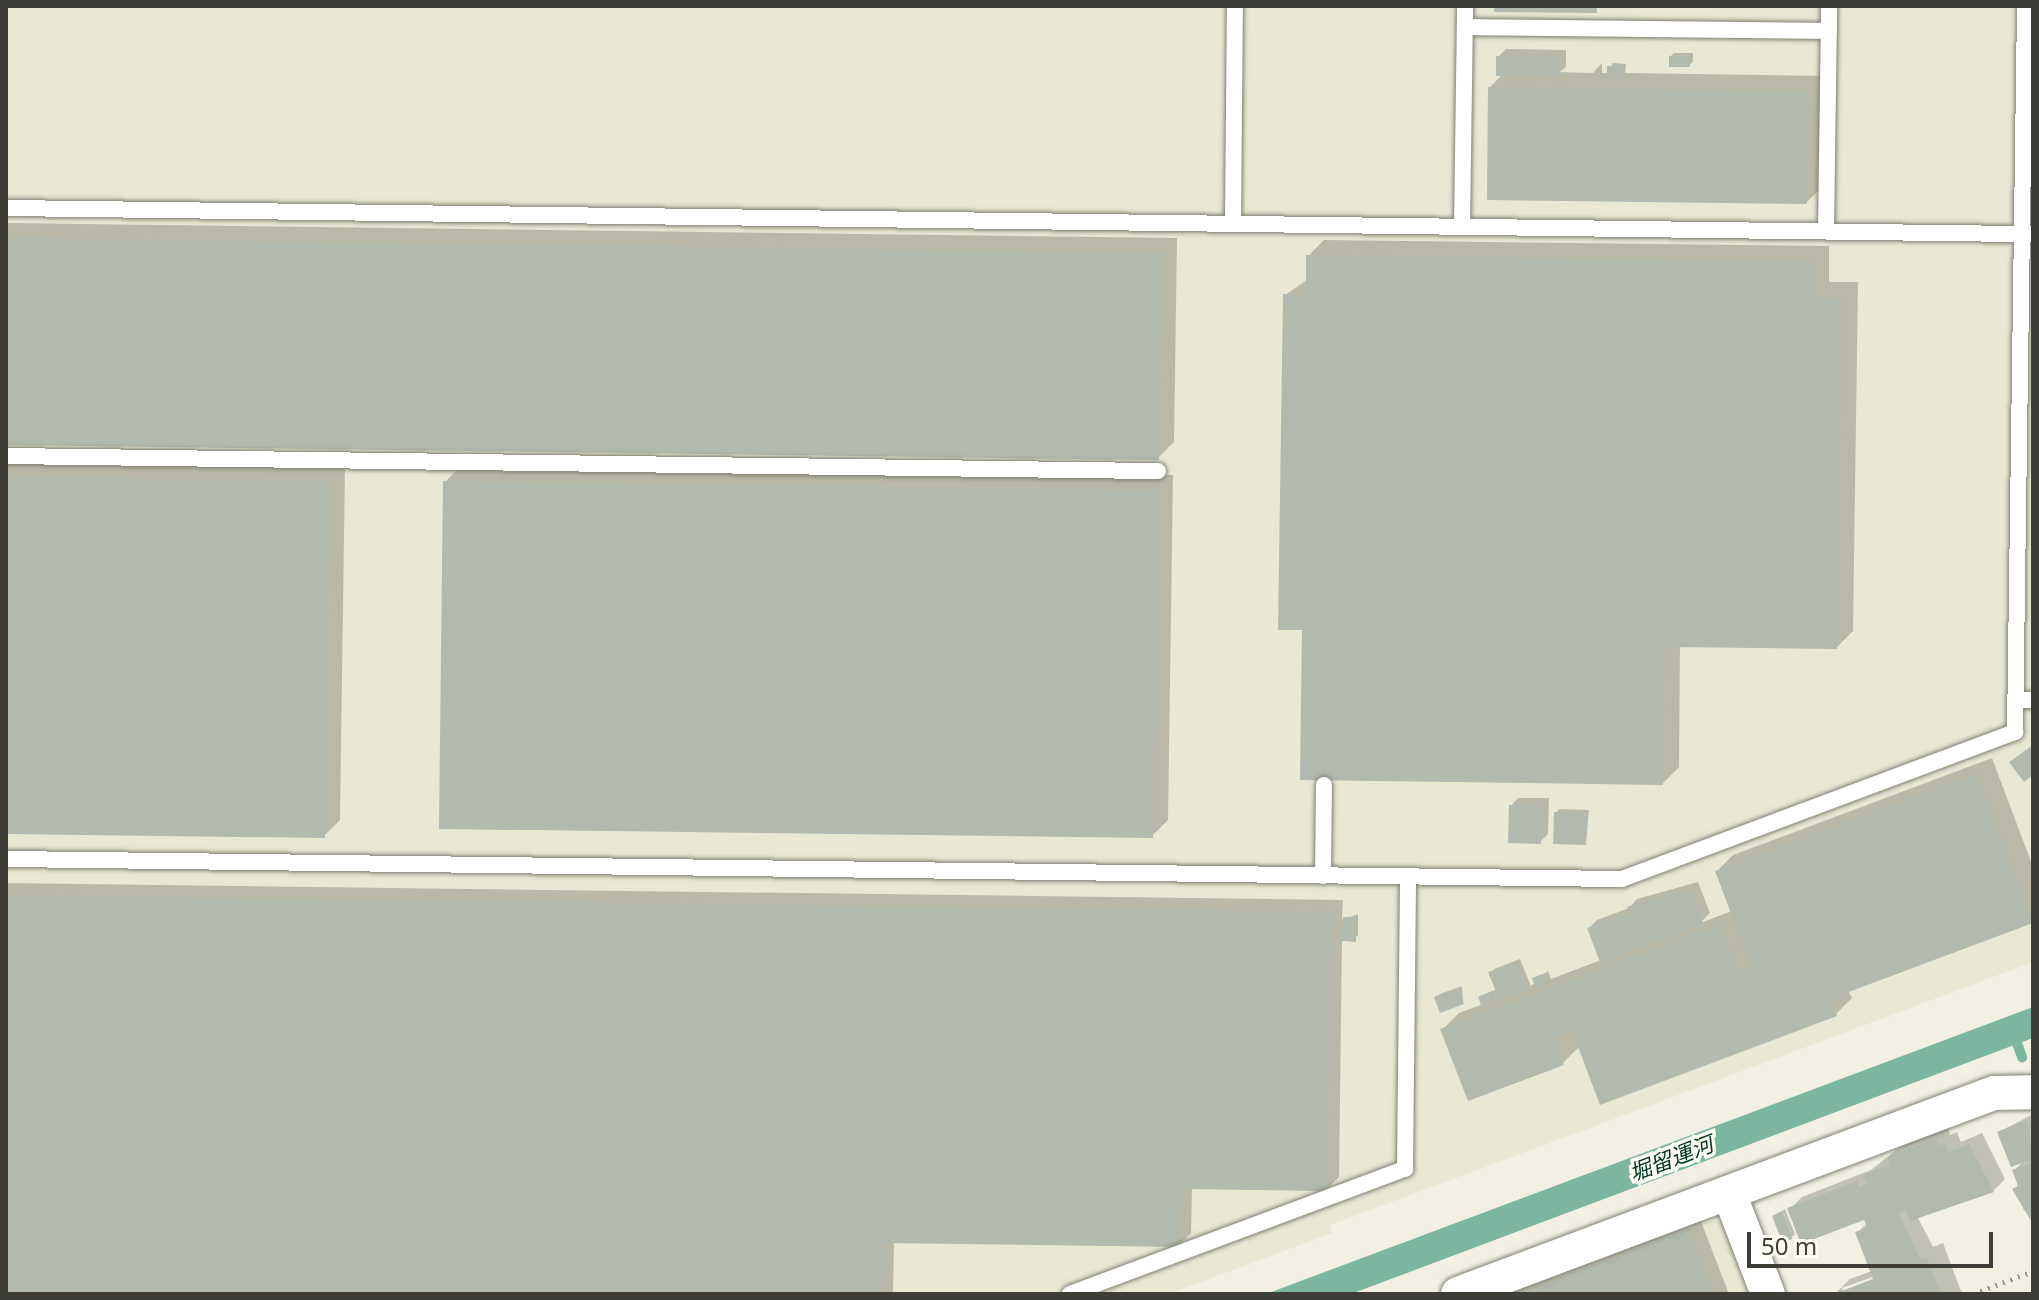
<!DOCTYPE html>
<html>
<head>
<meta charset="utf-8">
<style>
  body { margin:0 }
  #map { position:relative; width:2039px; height:1300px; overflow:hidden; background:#f1f0e3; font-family:"Noto Sans","Noto Sans JP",sans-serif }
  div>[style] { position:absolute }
  .built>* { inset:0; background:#e9e8d3 }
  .water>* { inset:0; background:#7cb6a0 }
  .shadow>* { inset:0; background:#0003 }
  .stream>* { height:10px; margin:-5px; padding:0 5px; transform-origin:5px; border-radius:5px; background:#7cb6a0 }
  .building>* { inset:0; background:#b2baaf }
  .path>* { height:5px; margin-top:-2.5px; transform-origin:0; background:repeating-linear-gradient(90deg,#9b9a91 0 2px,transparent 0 8px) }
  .roads { filter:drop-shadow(0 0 2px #7f7f73) drop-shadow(0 0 2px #7f7f73) }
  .lane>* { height:16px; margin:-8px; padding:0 8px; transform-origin:8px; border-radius:8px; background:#fff }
  .street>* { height:34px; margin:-17px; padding:0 17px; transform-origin:17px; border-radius:17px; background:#fff }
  span { translate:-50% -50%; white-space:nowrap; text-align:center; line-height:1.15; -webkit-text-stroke:7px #fefef0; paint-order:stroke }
  .water-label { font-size:22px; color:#013728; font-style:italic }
  .frame { position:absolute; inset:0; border:8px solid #3e3d38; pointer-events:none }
  .scale { position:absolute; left:1747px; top:1232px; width:246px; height:36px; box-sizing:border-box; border:4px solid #3e3d38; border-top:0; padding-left:10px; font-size:24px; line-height:28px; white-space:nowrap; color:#3e3d38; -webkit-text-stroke:6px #fefef0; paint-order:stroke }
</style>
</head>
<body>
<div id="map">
  <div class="built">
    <div style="clip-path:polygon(6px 6px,2033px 6px,2033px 962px,1330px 1225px,1332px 1233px,1169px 1294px,6px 1294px)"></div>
    <div style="clip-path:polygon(1713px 1220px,1725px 1225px,1752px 1294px,1514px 1294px)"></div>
  </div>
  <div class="water">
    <div style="clip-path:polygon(2033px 1007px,2033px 1038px,1351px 1294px,1266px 1294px)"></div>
  </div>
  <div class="shadow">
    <div style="clip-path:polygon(1506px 49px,1566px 50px,1566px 67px,1560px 72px,1593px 73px,1602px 63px,1602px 73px,1609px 73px,1613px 63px,1626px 64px,1625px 73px,1824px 76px,1823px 186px,1807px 202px,1490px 87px,1503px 74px,1498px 57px)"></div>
    <div style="clip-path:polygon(1674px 53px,1693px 53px,1693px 62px,1689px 65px,1671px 56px)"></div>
    <div style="clip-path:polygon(6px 223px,1177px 238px,1174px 442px,1158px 458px,6px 443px)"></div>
    <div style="clip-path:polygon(1324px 240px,1829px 246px,1829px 282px,1858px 282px,1853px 631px,1837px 647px,1680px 645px,1679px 767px,1663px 783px,1304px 628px,1285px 295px,1308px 279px,1308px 256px)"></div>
    <div style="clip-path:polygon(6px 462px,345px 466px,340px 820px,324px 836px,6px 832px)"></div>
    <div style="clip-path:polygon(461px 466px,1173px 475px,1168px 820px,1152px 836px,445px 482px)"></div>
    <div style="clip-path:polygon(1992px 758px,2033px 867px,2031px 921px,1848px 990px,1852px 998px,1836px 1014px,1580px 1046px,1563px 1063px,1443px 1029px,1459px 1013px,1483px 1004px,1480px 997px,1497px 989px,1494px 969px,1520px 959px,1531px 986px,1548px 971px,1551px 979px,1601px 960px,1589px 928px,1597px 920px,1629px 908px,1637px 899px,1698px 882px,1710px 913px,1700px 923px,1732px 911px,1717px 871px,1733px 855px)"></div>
    <div style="clip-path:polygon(1518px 798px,1549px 798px,1548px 834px,1540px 842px,1511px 806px)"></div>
    <div style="clip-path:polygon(1559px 809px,1589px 810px,1586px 843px,1556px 813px)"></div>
    <div style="clip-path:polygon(6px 883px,1343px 900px,1342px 920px,1358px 914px,1358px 936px,1342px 939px,1339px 1177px,1327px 1189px,1192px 1187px,1191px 1233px,1179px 1245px,894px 1241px,893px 1294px,6px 1294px)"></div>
    <div style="clip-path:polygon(1462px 986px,1463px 1002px,1437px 998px,1440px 994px)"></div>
    <div style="clip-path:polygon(2033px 1114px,2033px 1219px,2029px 1209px,2024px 1211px,2014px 1171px,2024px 1160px,1999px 1132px)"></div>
    <div style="clip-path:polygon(evenodd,1948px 1128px,1950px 1135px,1957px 1132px,1961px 1142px,1982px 1133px,2005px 1179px,1993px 1191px,1917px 1216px,1933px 1247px,1943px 1243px,1962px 1294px,1835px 1294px,1850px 1279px,1872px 1271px,1857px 1233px,1867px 1223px,1865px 1217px,1790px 1209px,1802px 1197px,1871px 1170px,1901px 1146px,1948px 1128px,1875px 1276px,1875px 1280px,1844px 1292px,1842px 1288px,1875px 1276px)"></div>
    <div style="clip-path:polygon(1785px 1209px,1795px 1234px,1791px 1238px,1774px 1216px)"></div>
    <div style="clip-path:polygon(1700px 1219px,1729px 1294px,1505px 1294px)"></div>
  </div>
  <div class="stream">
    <div style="left:2013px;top:1032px;width:27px;rotate:70deg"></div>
  </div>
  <div class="building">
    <div style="clip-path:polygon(1494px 6px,1597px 6px,1597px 13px,1494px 12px)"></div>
    <div style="clip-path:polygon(1690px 55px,1690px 67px,1669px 67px,1669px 56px)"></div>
    <div style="clip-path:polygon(1496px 56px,1559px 57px,1559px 76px,1496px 76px)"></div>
    <div style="clip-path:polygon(1607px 66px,1623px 67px,1623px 76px,1607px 75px)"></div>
    <div style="clip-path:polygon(1488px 87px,1809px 91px,1807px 204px,1487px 200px)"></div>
    <div style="clip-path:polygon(6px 238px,1162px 253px,1159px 460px,6px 445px)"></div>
    <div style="clip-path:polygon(1306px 255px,1814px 261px,1813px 297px,1842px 298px,1837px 649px,1665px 647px,1663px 785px,1300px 780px,1302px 630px,1278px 630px,1283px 294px,1306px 294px)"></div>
    <div style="clip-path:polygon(6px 477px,330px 481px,325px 838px,6px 834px)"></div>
    <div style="clip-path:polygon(443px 481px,1158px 490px,1153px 838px,439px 829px)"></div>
    <div style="clip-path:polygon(2033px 745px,2033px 775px,2024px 782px,2009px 762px)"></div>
    <div style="clip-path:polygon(1976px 773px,2033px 923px,1830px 999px,1837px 1016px,1600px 1105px,1572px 1031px,1553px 1037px,1564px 1065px,1468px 1101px,1440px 1029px,1720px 924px,1738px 971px,1751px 966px,1715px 871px)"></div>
    <div style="clip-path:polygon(1509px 805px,1542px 805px,1541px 844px,1508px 843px)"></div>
    <div style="clip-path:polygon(1554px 812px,1587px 812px,1586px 845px,1553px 844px)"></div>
    <div style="clip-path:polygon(1690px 889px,1703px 923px,1600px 962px,1587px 928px,1629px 912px,1627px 907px)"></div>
    <div style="clip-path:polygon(6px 895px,1331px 912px,1327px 1191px,1181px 1189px,1180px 1247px,883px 1243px,882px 1294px,6px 1294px)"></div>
    <div style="clip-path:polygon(1343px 917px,1356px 917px,1356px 942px,1342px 941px)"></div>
    <div style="clip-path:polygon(1517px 962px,1527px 989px,1499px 999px,1488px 972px)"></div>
    <div style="clip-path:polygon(1545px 973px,1548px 982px,1535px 987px,1532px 978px)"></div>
    <div style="clip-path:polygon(1458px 988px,1464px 1004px,1440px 1013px,1434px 997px)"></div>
    <div style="clip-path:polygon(1492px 991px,1495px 1000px,1481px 1005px,1478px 997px)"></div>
    <div style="clip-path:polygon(2027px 1120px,2033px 1159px,2011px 1167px,1997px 1132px)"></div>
    <div style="clip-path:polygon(1936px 1139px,1938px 1146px,1945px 1143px,1949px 1152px,1969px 1144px,1994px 1192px,1910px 1221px,1906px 1210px,1898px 1213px,1921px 1260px,1927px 1258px,1941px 1294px,1834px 1294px,1873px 1279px,1855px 1232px,1867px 1228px,1864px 1220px,1801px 1244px,1787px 1208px,1857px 1181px,1859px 1187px,1867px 1184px,1863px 1175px,1890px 1164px,1887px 1157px)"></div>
    <div style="clip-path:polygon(2033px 1162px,2033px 1224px,2012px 1189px,2018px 1186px,2012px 1170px)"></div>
    <div style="clip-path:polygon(1782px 1211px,1792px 1239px,1783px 1244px,1772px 1216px)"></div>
    <div style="clip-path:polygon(1688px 1229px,1713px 1294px,1521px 1294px)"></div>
  </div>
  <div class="path">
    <div style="left:1973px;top:1294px;width:64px;rotate:-21deg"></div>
  </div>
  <div class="roads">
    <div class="lane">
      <div style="left:1465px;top:27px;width:364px;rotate:0.6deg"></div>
      <div style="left:6px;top:208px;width:2026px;rotate:0.74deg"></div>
      <div style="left:1233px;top:224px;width:218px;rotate:-89.5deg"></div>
      <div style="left:1462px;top:227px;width:221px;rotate:-89.2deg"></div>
      <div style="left:1826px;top:231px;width:225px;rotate:-89.2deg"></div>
      <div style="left:6px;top:456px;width:1152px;rotate:0.75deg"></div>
      <div style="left:2016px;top:700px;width:17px"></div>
      <div style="left:6px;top:859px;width:1616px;rotate:0.71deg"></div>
      <div style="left:1622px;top:879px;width:420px;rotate:-20.5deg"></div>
      <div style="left:2015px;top:732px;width:726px;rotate:-89.21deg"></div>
      <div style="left:1323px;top:876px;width:91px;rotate:-89.4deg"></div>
      <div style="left:1070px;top:1294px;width:358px;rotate:-20.5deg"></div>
      <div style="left:1405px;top:1169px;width:292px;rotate:-89.4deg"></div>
    </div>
    <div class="street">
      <div style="left:1729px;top:1193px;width:108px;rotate:68.9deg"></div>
      <div style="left:1458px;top:1294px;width:572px;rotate:-20.56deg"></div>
      <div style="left:1994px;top:1093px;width:39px;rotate:-1deg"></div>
    </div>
  </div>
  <div class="water-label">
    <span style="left:1671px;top:1158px;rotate:-21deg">堀留運河</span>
  </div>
  <div class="frame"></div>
  <div class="scale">50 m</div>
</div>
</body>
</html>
